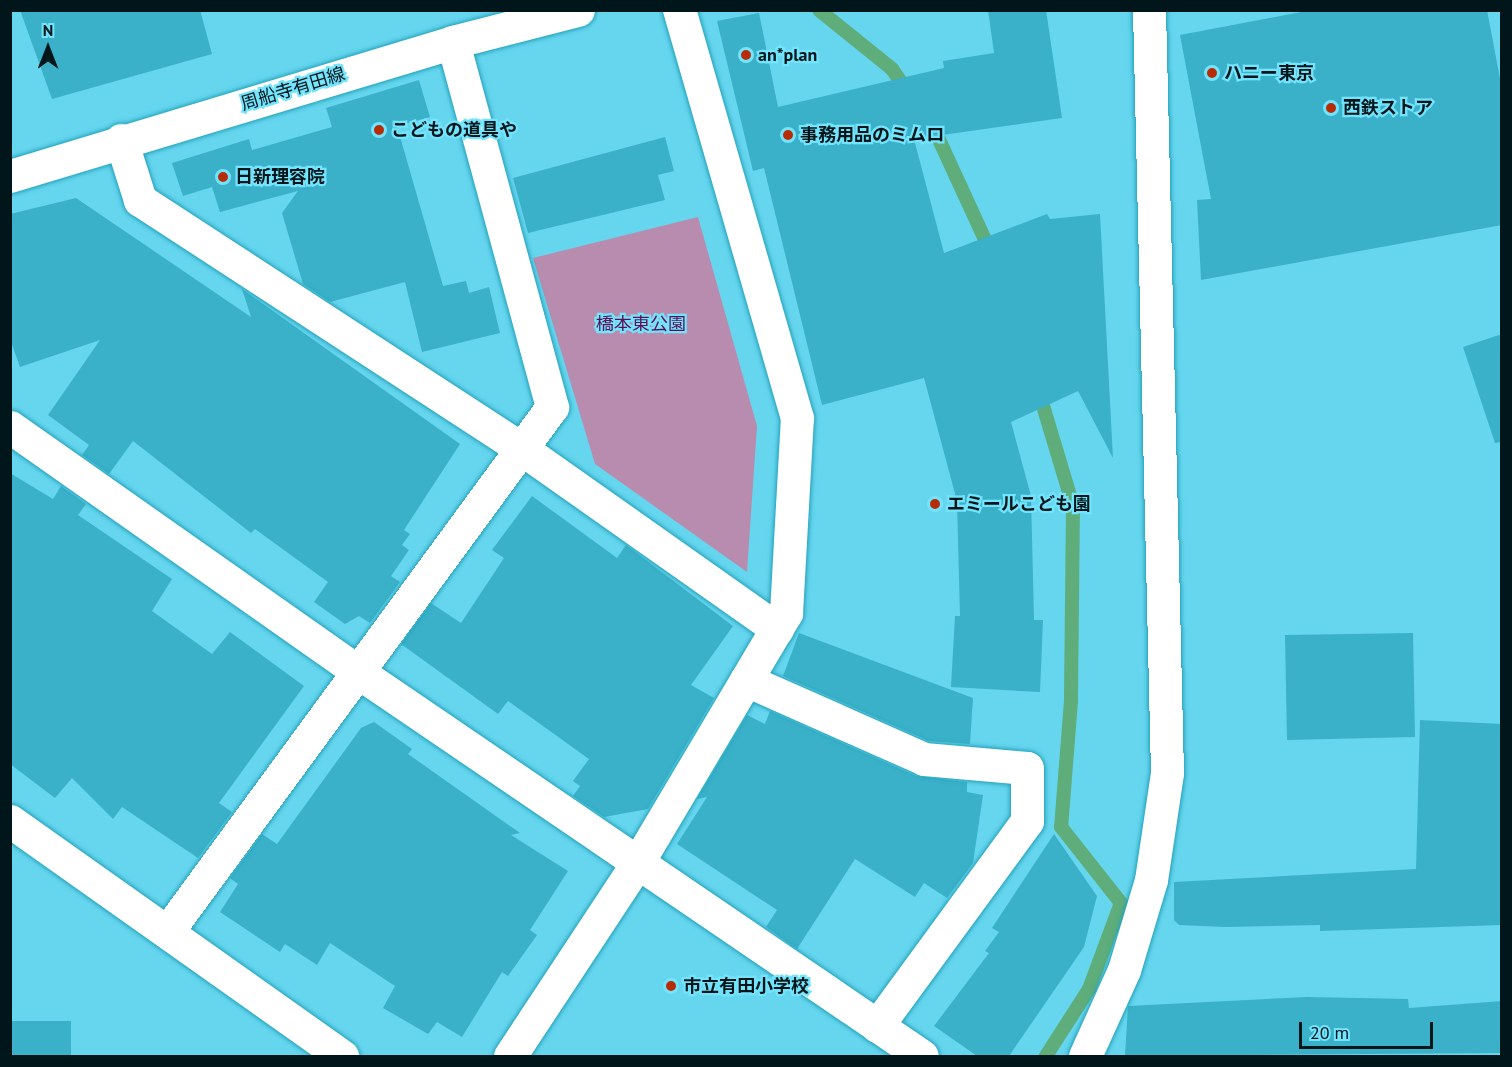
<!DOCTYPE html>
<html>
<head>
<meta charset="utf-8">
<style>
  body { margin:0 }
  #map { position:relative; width:1512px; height:1067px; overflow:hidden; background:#66d6ef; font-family:"PT Sans","Noto Sans JP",sans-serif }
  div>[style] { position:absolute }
  .green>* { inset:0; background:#b88cae }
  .stream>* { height:14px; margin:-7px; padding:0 7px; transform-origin:7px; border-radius:7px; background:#5ead7a }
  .building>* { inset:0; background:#3ab1c9 }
  .roads { filter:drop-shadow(0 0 2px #25a2ba) drop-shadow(0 0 2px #25a2ba) }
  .minor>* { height:33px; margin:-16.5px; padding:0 16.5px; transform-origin:16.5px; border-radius:16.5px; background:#fff }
  .major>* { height:33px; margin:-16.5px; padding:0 16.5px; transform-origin:16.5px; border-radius:16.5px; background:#fff }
  .dots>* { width:16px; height:16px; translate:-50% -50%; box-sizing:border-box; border:3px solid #73e4fc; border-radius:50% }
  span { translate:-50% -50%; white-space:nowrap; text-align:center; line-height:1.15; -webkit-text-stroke:4.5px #73e4fc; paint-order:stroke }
  .poi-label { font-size:18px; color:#00161b; font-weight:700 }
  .left { translate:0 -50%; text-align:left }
  .street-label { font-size:18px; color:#00161b }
  .park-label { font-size:18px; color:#600e56 }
  .frame { position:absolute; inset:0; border:12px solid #00161b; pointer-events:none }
  .north { position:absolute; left:18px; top:18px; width:60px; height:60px; -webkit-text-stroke:4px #73e4fc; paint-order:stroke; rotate:0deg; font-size:16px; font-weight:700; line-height:24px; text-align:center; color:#00161b }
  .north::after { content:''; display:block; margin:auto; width:21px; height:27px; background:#00161b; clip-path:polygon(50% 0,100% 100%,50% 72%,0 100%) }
  .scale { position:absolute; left:1299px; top:1022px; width:134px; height:27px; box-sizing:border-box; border:3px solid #00161b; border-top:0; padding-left:8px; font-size:18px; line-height:21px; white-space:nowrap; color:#00161b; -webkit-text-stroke:4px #73e4fc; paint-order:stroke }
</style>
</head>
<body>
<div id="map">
  <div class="green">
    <div style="clip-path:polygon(698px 217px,757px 426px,747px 572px,595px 464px,533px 258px)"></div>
  </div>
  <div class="stream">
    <div style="left:819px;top:10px;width:94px;rotate:38.9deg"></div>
    <div style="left:892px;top:69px;width:29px;rotate:55deg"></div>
    <div style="left:930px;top:120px;width:149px;rotate:65.3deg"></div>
    <div style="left:1038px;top:389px;width:122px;rotate:73.3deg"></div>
    <div style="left:1073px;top:506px;width:195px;rotate:90.6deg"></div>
    <div style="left:1071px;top:701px;width:126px;rotate:94.5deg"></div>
    <div style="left:1061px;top:827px;width:97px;rotate:51.7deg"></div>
    <div style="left:1121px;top:903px;width:92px;rotate:110.4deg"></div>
    <div style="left:1089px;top:989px;width:80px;rotate:122.7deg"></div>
  </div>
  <div class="building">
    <div style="clip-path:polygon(20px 10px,200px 10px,212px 54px,52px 99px)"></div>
    <div style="clip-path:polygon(988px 10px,1046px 10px,1062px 118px,914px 139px,944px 253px,1047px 214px,1050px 219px,1100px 214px,1113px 458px,1078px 391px,1011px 422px,1031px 496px,1034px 620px,1043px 620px,1040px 692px,951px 687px,955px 616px,960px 616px,957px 501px,924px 378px,822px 405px,764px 168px,753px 171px,717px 21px,759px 13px,778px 107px,944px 68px,943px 61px,994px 53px)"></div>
    <div style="clip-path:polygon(1312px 10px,1487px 10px,1502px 89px,1502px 225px,1201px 280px,1197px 200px,1211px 199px,1180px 35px)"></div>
    <div style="clip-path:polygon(419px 80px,430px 117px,397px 126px,443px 286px,466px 281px,469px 293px,489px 287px,500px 333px,422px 352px,405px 282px,330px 302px,303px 284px,282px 213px,298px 191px,220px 212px,212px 187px,183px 196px,172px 163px,249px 139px,252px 150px,332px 127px,326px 108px)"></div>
    <div style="clip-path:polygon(665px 137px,674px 171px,658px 175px,665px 200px,528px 233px,513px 178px)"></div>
    <div style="clip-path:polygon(76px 198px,251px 317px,242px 289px,460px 444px,404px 530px,410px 534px,402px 545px,409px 550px,391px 576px,400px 582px,370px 623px,359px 616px,345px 624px,314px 602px,328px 582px,255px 529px,251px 533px,133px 441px,109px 474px,82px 455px,89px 445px,48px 415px,100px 340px,20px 367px,10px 339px,10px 214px)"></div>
    <div style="clip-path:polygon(1502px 334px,1502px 442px,1495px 443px,1463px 347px)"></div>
    <div style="clip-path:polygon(10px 473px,53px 499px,61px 486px,86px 504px,78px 515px,172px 579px,152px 611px,212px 654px,230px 632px,304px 686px,219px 803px,232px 812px,198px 858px,122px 807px,113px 819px,72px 778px,55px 798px,10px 764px)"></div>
    <div style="clip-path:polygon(532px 496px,617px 558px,626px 545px,733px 626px,691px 685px,714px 698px,648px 809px,604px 817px,573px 796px,580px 786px,573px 781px,589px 759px,508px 701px,498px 714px,401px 644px,431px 603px,461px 623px,504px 558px,492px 550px)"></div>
    <div style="clip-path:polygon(799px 633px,973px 698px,970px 744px,929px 741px,783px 676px)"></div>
    <div style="clip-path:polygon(1413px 633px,1415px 737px,1287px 740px,1285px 635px)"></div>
    <div style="clip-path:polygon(770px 711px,916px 776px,967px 782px,967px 792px,983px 795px,973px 863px,947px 898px,924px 883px,915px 897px,855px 859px,797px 949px,766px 927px,777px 910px,677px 844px,707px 797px,697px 799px,747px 715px,765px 724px)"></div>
    <div style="clip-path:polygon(1420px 720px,1502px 724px,1502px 925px,1320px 931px,1320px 925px,1226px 927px,1179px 925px,1174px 920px,1174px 882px,1416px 869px)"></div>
    <div style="clip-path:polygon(374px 722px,412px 749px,408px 754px,520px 833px,511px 835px,568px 871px,530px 930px,537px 935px,508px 976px,502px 972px,462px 1037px,437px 1022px,428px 1034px,383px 1008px,395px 986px,330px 943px,317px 965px,285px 944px,280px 952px,220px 912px,238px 884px,230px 878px,262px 834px,277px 844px,361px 728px)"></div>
    <div style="clip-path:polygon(1054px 834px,1097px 896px,1084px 947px,1009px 1056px,977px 1056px,934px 1026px,989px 953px,985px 951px,999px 932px,992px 928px)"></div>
    <div style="clip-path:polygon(1307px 997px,1408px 999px,1409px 1008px,1502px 1001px,1502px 1053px,1125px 1056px,1128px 1006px)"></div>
    <div style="clip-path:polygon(10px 1021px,71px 1021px,71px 1056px,10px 1056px)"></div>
  </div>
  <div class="roads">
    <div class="minor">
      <div style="left:121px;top:140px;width:63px;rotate:72.4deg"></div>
      <div style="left:140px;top:200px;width:456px;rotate:33.1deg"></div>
      <div style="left:522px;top:449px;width:312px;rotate:35.2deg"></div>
      <div style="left:10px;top:427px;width:426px;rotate:35.1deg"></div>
      <div style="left:358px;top:672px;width:682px;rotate:34.25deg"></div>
      <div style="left:746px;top:680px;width:195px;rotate:23.9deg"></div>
      <div style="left:924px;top:759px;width:103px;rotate:5deg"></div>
      <div style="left:1027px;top:768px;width:53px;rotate:90deg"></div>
      <div style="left:1027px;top:821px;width:254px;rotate:126.2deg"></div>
      <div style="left:10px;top:821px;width:407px;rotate:35.3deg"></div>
      <div style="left:167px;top:932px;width:651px;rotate:-53.75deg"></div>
      <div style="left:552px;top:407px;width:378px;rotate:-105.2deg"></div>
      <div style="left:510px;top:1056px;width:232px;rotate:-56.6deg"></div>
      <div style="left:638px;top:862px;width:290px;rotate:-59.3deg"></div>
      <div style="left:786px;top:613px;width:195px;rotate:-86.8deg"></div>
      <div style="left:797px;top:418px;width:425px;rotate:-106.1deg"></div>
      <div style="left:1085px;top:1056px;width:94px;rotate:-65.6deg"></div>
      <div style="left:1124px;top:970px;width:94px;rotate:-73.3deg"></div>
      <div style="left:1151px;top:880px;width:108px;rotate:-81.5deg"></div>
      <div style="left:1167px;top:773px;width:763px;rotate:-91.35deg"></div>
    </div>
    <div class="major">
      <div style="left:10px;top:176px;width:463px;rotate:-16.8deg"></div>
      <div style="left:453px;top:42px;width:129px;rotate:-14.4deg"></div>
    </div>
  </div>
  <div class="dots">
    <div style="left:746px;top:55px;background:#b72c07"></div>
    <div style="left:1212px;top:73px;background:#b72c07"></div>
    <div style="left:1331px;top:108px;background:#b72c07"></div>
    <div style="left:379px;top:130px;background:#b72c07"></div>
    <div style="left:788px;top:135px;background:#b72c07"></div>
    <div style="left:223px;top:177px;background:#b72c07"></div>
    <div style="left:935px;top:504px;background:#b72c07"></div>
    <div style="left:671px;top:986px;background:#b72c07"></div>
  </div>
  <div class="poi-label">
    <span class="left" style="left:758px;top:55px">an*plan</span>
    <span class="left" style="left:1224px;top:73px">ハニー東京</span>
    <span class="left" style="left:1343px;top:108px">西鉄ストア</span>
    <span class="left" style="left:391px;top:130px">こどもの道具や</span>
    <span class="left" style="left:800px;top:135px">事務用品のミムロ</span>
    <span class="left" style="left:235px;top:177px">日新理容院</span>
    <span class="left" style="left:947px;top:504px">エミールこども園</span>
    <span class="left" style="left:683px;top:986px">市立有田小学校</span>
  </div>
  <div class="street-label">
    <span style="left:293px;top:89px;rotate:-17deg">周船寺有田線</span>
  </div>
  <div class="park-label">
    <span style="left:641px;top:324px">橋本東公園</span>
  </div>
  <div class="frame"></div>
  <div class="north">N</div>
  <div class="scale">20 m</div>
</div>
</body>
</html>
